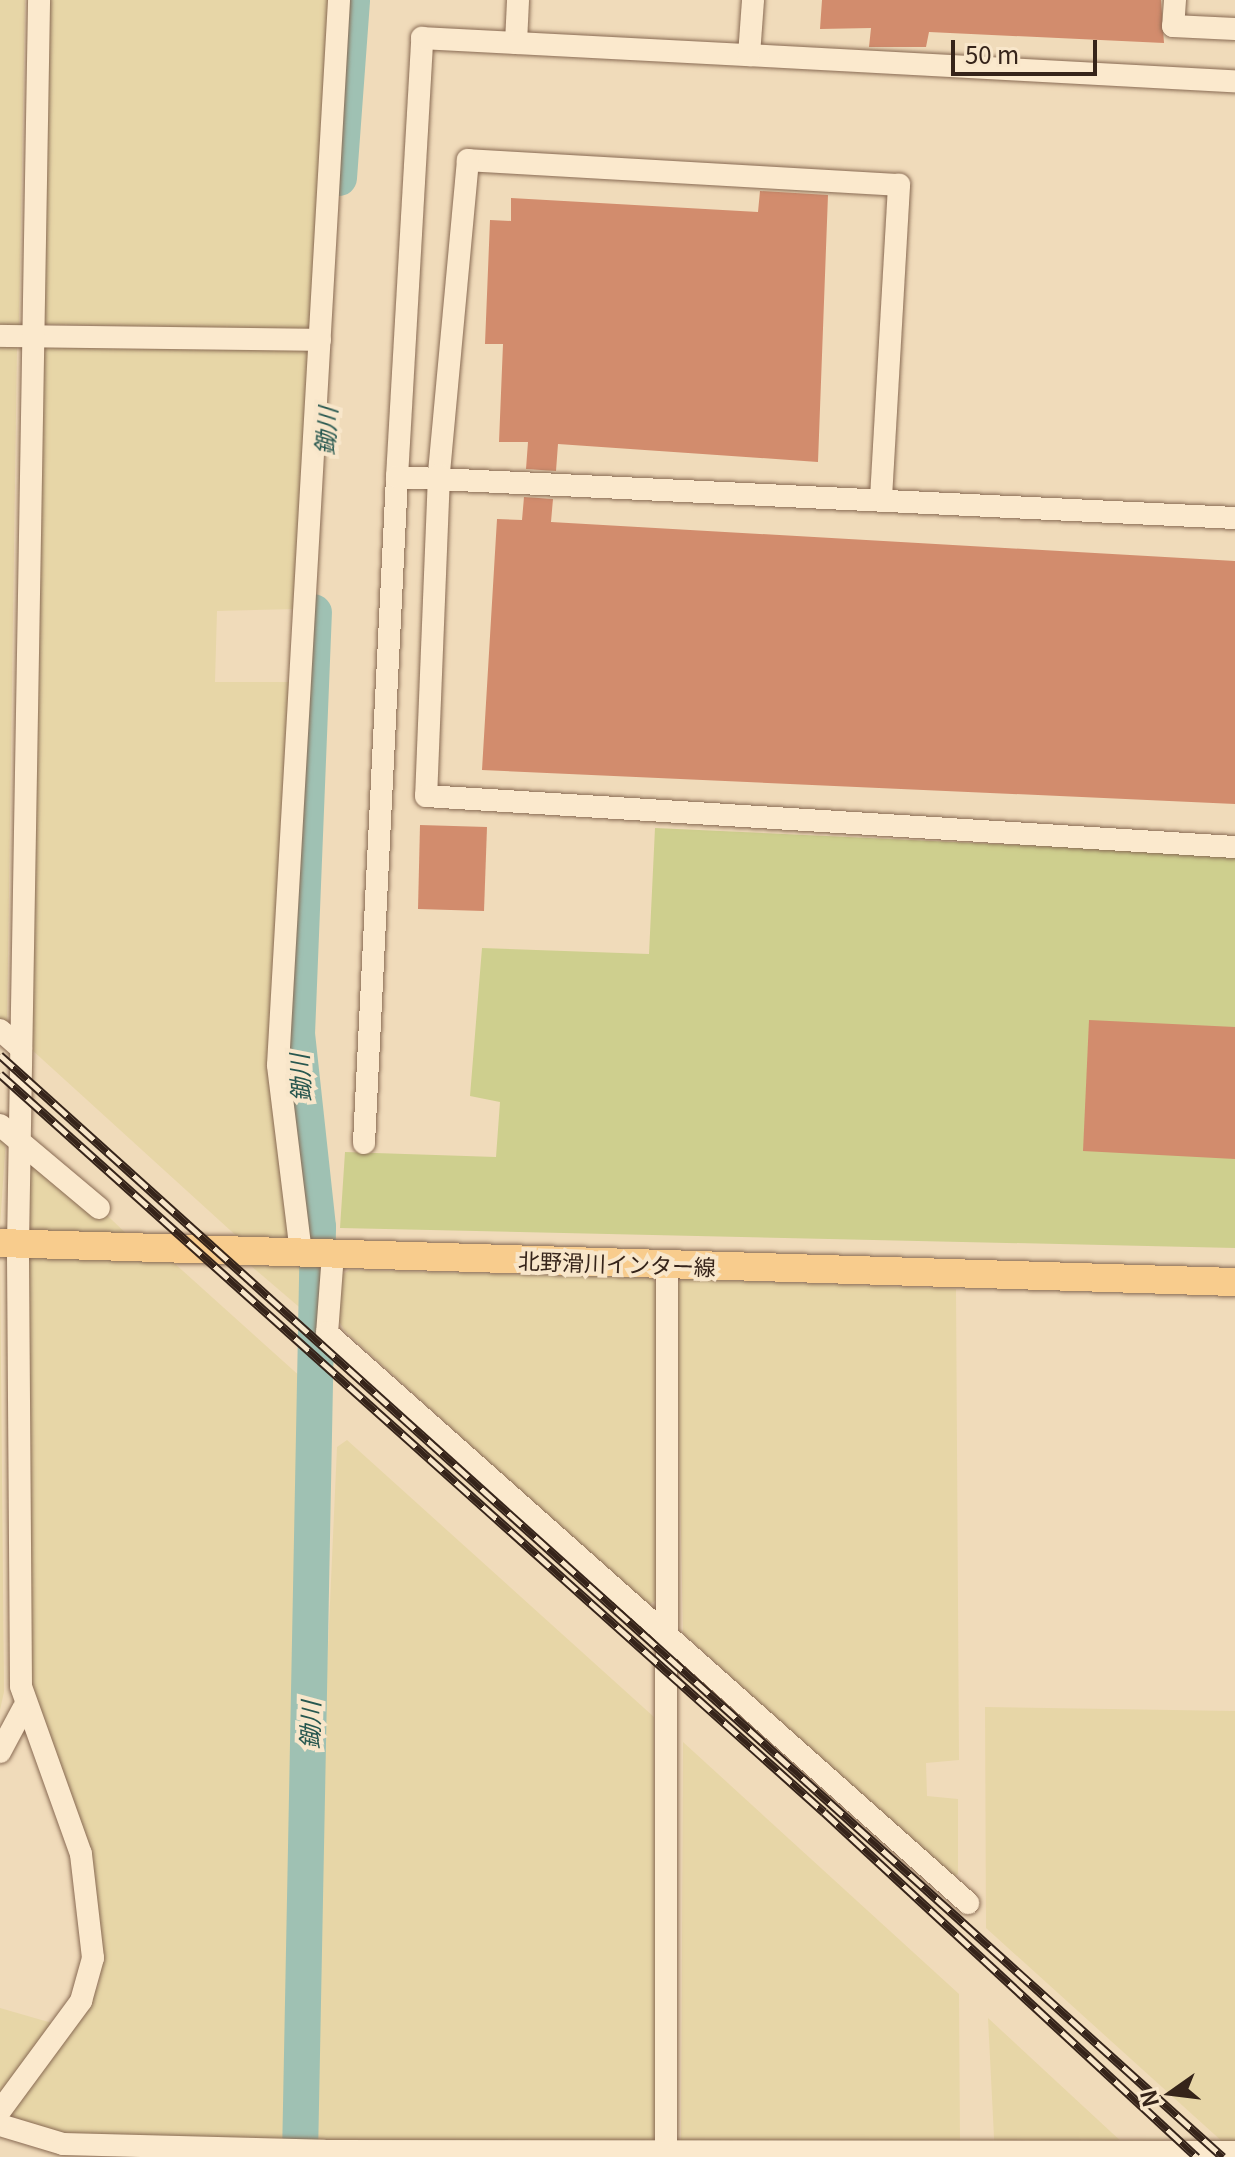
<!DOCTYPE html>
<html>
<head>
<meta charset="utf-8">
<style>
  body { margin:0 }
  #map { position:relative; width:1235px; height:2157px; overflow:hidden; background:#f0dbba; font-family:Georgia,"Noto Sans JP",serif }
  div>[style] { position:absolute }
  .farmland>* { inset:0; background:#e7d6a7 }
  .green>* { inset:0; background:#cecf8e }
  .river>* { height:36px; margin:-18px; padding:0 18px; transform-origin:18px; border-radius:18px; background:#9fc1b3 }
  .building>* { inset:0; background:#d28c6d }
  .roads { filter:drop-shadow(0 0 2px #886a53) drop-shadow(0 0 2px #886a53) }
  .minor>* { height:22px; margin:-11px; padding:0 11px; transform-origin:11px; border-radius:11px; background:#fbe9cd }
  .major>* { height:28px; margin:-14px; padding:0 14px; transform-origin:14px; border-radius:14px; background:#f8cc8d }
  .rail>* { height:9px; margin-top:-4.5px; transform-origin:0; background:repeating-linear-gradient(90deg,#f8e6ca 0 18px,#36241a 0 36px); box-sizing:border-box; border-block:2px solid #36241a }
  span { translate:-50% -50%; white-space:nowrap; text-align:center; line-height:1.15; -webkit-text-stroke:8px #f8e6ca; paint-order:stroke }
  .street-label { font-size:22px; color:#36241a }
  .water-label { font-size:24px; color:#27574f; font-style:italic }
  .north { position:absolute; left:1131px; top:2053px; width:80px; height:80px; -webkit-text-stroke:6px #f8e6ca; paint-order:stroke; rotate:256deg; font-size:22px; font-weight:700; line-height:32px; text-align:center; color:#36241a }
  .north::after { content:''; display:block; margin:auto; width:28px; height:36px; background:#36241a; clip-path:polygon(50% 0,100% 100%,50% 72%,0 100%) }
  .scale { position:absolute; left:951px; top:40px; width:146px; height:36px; box-sizing:border-box; border:4px solid #36241a; border-top:0; padding-left:10px; font-size:24px; line-height:28px; white-space:nowrap; color:#36241a; -webkit-text-stroke:6px #f8e6ca; paint-order:stroke }
</style>
</head>
<body>
<div id="map">
  <div class="farmland">
    <div style="clip-path:polygon(0 0,25px 0,19px 326px,0 326px)"></div>
    <div style="clip-path:polygon(50px 0,329px 0,310px 330px,43px 324px)"></div>
    <div style="clip-path:polygon(0 346px,17px 347px,7px 1026px,0 1020px)"></div>
    <div style="clip-path:polygon(41px 347px,310px 349px,298px 609px,217px 611px,215px 682px,295px 682px,278px 953px,290px 1241px,242px 1241px,31px 1049px)"></div>
    <div style="clip-path:polygon(0 1132px,6px 1138px,0 1226px)"></div>
    <div style="clip-path:polygon(28px 1140px,133px 1240px,30px 1236px)"></div>
    <div style="clip-path:polygon(29px 1256px,173px 1262px,303px 1379px,292px 2145px,75px 2141px,9px 2115px,99px 1985px,103px 1952px,92px 1858px,28px 1699px)"></div>
    <div style="clip-path:polygon(0 1258px,4px 1692px,0 1710px)"></div>
    <div style="clip-path:polygon(250px 1265px,314px 1267px,312px 1318px)"></div>
    <div style="clip-path:polygon(350px 1270px,651px 1278px,657px 1284px,658px 1599px,647px 1606px,345px 1331px,337px 1318px,341px 1275px)"></div>
    <div style="clip-path:polygon(684px 1279px,956px 1289px,959px 1760px,926px 1763px,927px 1796px,958px 1799px,958px 1874px,951px 1878px,683px 1633px,676px 1284px)"></div>
    <div style="clip-path:polygon(347px 1440px,654px 1717px,656px 2139px,650px 2145px,318px 2142px,324px 1737px,337px 1447px)"></div>
    <div style="clip-path:polygon(985px 1707px,1235px 1711px,1235px 2144px,1225px 2144px,986px 1928px)"></div>
    <div style="clip-path:polygon(683px 1742px,959px 1994px,960px 2141px,681px 2141px)"></div>
    <div style="clip-path:polygon(0 2008px,52px 2023px,0 2095px)"></div>
    <div style="clip-path:polygon(988px 2018px,1138px 2157px,995px 2157px)"></div>
  </div>
  <div class="green">
    <div style="clip-path:polygon(655px 828px,1235px 855px,1235px 1248px,340px 1228px,345px 1152px,496px 1157px,500px 1102px,470px 1096px,482px 948px,649px 954px)"></div>
  </div>
  <div class="river">
    <div style="left:339px;top:178px;width:178px;rotate:-85.8deg"></div>
    <div style="left:300px;top:2157px;width:930px;rotate:-88.89deg"></div>
    <div style="left:318px;top:1227px;width:194px;rotate:-96.2deg"></div>
    <div style="left:297px;top:1034px;width:422px;rotate:-87.7deg"></div>
  </div>
  <div class="building">
    <div style="clip-path:polygon(822px 0,1161px 0,1164px 43px,929px 32px,926px 47px,869px 47px,871px 28px,820px 29px)"></div>
    <div style="clip-path:polygon(760px 191px,828px 195px,818px 462px,558px 444px,556px 471px,526px 469px,528px 442px,499px 442px,503px 344px,485px 344px,490px 220px,511px 221px,511px 198px,758px 212px)"></div>
    <div style="clip-path:polygon(524px 497px,553px 499px,551px 522px,1235px 561px,1235px 804px,482px 770px,497px 519px,522px 520px)"></div>
    <div style="clip-path:polygon(420px 825px,487px 827px,484px 911px,418px 909px)"></div>
    <div style="clip-path:polygon(1089px 1020px,1235px 1027px,1235px 1159px,1083px 1151px)"></div>
  </div>
  <div class="roads">
    <div class="minor">
      <div style="left:1175px;top:0;width:26px;rotate:94deg"></div>
      <div style="left:1173px;top:26px;width:62px;rotate:2.8deg"></div>
      <div style="left:516px;top:43px;width:43px;rotate:-87.3deg"></div>
      <div style="left:749px;top:55px;width:487px;rotate:3.1deg"></div>
      <div style="left:0;top:336px;width:320px;rotate:0.7deg"></div>
      <div style="left:397px;top:477px;width:440px;rotate:-86.7deg"></div>
      <div style="left:422px;top:38px;width:327px;rotate:3deg"></div>
      <div style="left:749px;top:55px;width:55px;rotate:-85.8deg"></div>
      <div style="left:881px;top:498px;width:314px;rotate:-86.7deg"></div>
      <div style="left:899px;top:185px;width:432px;rotate:-176.7deg"></div>
      <div style="left:468px;top:160px;width:316px;rotate:95.3deg"></div>
      <div style="left:439px;top:475px;width:321px;rotate:92.3deg"></div>
      <div style="left:426px;top:796px;width:811px;rotate:3.61deg"></div>
      <div style="left:0;top:1030px;width:28px;rotate:41deg"></div>
      <div style="left:0;top:1125px;width:129px;rotate:40deg"></div>
      <div style="left:364px;top:1143px;width:667px;rotate:-87.16deg"></div>
      <div style="left:397px;top:477px;width:839px;rotate:2.8deg"></div>
      <div style="left:301px;top:1253px;width:189px;rotate:-97deg"></div>
      <div style="left:278px;top:1065px;width:1067px;rotate:-86.72deg"></div>
      <div style="left:333px;top:1254px;width:79px;rotate:94.3deg"></div>
      <div style="left:327px;top:1333px;width:858px;rotate:41.64deg"></div>
      <div style="left:0;top:1752px;width:49px;rotate:-61.9deg"></div>
      <div style="left:0;top:2111px;width:137px;rotate:-53.6deg"></div>
      <div style="left:81px;top:2001px;width:45px;rotate:-74.4deg"></div>
      <div style="left:93px;top:1958px;width:105px;rotate:-96.6deg"></div>
      <div style="left:81px;top:1854px;width:178px;rotate:-109.7deg"></div>
      <div style="left:21px;top:1686px;width:442px;rotate:-90.4deg"></div>
      <div style="left:18px;top:1244px;width:1244px;rotate:-89.03deg"></div>
      <div style="left:0;top:2125px;width:66px;rotate:16.8deg"></div>
      <div style="left:63px;top:2144px;width:261px;rotate:1.5deg"></div>
      <div style="left:324px;top:2151px;width:911px;rotate:0.06deg"></div>
      <div style="left:666px;top:2157px;width:893px;rotate:-89.94deg"></div>
    </div>
    <div class="major">
      <div style="left:0;top:1243px;width:1236px;rotate:1.81deg"></div>
    </div>
  </div>
  <div class="rail">
    <div style="left:0;top:1055px;width:1646px;rotate:42.02deg"></div>
    <div style="left:0;top:1074px;width:1106px;rotate:41.85deg"></div>
    <div style="left:824px;top:1812px;width:508px;rotate:42.77deg"></div>
  </div>
  <div class="street-label">
    <span style="left:617px;top:1263px;rotate:2deg">北野滑川インター線</span>
  </div>
  <div class="water-label">
    <span style="left:325px;top:431px;rotate:-86deg">鋤川</span>
    <span style="left:299px;top:1078px;rotate:-93deg">鋤川</span>
    <span style="left:309px;top:1725px;rotate:-89deg">鋤川</span>
  </div>
  <div class="north">N</div>
  <div class="scale">50 m</div>
</div>
</body>
</html>
